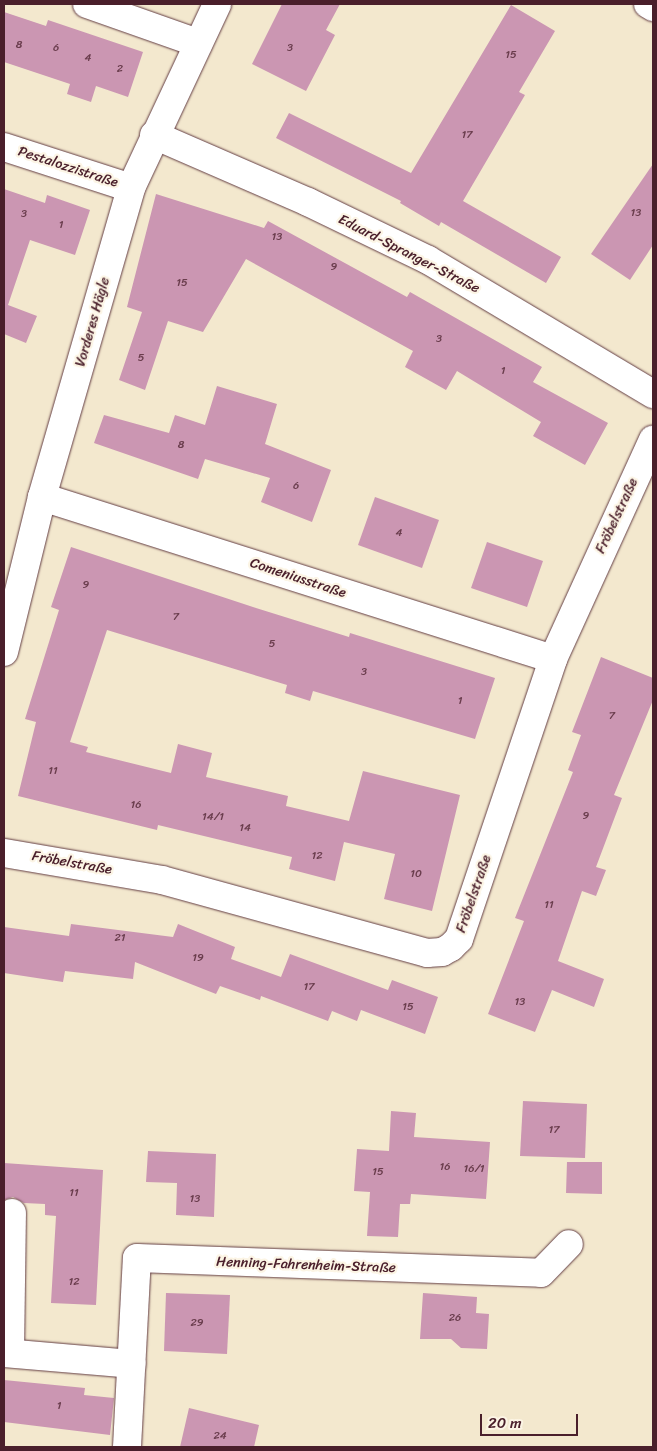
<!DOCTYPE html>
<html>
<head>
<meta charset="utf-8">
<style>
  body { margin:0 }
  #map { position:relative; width:657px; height:1451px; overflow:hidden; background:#f3e8ce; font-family:Sriracha,sans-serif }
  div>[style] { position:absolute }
  .building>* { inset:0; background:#cb96b2 }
  .roads { filter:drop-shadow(0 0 1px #633d43) drop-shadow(0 0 1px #633d43) }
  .street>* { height:28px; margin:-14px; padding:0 14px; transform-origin:14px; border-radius:14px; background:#fff }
  .secondary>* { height:28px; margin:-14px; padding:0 14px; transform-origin:14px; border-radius:14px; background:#fff }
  span { translate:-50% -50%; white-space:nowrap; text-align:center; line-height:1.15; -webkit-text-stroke:4.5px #fcf5e5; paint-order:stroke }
  .number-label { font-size:11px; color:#6a3d4d }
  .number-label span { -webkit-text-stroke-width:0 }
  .street-label { font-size:14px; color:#4a1f2b }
  .frame { position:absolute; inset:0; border:5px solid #4a1f2b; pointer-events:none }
  .scale { position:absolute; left:480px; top:1414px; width:98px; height:22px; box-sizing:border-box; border:2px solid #4a1f2b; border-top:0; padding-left:6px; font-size:15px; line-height:18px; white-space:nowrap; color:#4a1f2b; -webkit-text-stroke:4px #fcf5e5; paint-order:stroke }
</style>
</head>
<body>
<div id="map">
  <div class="building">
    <div style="clip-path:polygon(282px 4px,340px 4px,326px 30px,335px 35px,306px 91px,252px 64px)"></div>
    <div style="clip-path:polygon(511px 5px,555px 31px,519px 92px,525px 95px,463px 201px,561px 257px,546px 283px,441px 222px,439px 226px,400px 203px,401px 201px,276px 138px,289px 113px,411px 173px)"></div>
    <div style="clip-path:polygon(4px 12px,46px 26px,48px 20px,143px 52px,128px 97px,96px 86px,91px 102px,67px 94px,70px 84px,4px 62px)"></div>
    <div style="clip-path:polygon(653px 164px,653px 245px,630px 280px,591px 254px)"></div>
    <div style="clip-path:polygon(4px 189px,45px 203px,47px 195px,90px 210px,75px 255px,30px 240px,8px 305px,37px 316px,26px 343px,4px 334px)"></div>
    <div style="clip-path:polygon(156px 194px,264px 228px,268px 221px,407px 297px,410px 292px,542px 367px,533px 382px,608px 423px,585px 465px,533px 436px,541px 422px,457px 371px,446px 390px,405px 367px,413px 351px,246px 259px,203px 332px,168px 321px,145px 390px,119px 380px,142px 312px,127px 307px)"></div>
    <div style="clip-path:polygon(217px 386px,277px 404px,265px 444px,331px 470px,312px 522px,261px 502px,270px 478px,205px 459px,198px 479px,94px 443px,104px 415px,169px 433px,175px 415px,205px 425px)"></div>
    <div style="clip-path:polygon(375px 497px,439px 520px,422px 568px,358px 545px)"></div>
    <div style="clip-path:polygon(487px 542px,543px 561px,527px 607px,471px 588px)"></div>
    <div style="clip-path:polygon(71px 547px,256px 608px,349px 637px,350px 633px,495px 678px,475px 739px,313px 691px,310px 701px,285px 693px,287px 685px,107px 630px,70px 742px,88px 747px,86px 752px,171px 773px,178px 744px,212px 753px,206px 777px,288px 796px,286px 806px,349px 821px,363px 771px,460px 795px,432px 911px,384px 899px,395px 854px,344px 842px,335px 881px,289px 869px,292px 857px,158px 825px,157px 830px,18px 796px,36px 722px,25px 719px,59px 610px,51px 607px)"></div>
    <div style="clip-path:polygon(601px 657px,653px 678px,653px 700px,614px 795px,622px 798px,596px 867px,606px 870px,596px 896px,582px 891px,558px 961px,604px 979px,594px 1007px,552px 990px,535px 1032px,488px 1014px,524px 921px,515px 918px,573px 772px,568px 770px,581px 735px,572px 732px)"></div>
    <div style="clip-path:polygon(71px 924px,173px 937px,178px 924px,235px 947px,231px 959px,281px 977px,290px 954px,388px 990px,392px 980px,438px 997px,425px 1034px,361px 1010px,357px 1021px,332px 1011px,328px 1021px,261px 996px,260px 1000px,220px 986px,216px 994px,135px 962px,133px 979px,65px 971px,63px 982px,4px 973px,4px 927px,69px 936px)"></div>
    <div style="clip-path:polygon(523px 1101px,587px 1104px,585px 1158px,520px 1156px)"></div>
    <div style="clip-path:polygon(391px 1111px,416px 1113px,414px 1137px,490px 1142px,486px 1199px,411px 1194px,410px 1204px,400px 1204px,398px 1237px,367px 1236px,370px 1192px,354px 1191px,357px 1149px,389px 1151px)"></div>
    <div style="clip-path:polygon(148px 1151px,216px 1154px,214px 1217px,176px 1215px,177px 1183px,146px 1182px)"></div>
    <div style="clip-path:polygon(567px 1162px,602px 1162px,602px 1194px,566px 1193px)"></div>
    <div style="clip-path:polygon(4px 1163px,103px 1170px,96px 1305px,51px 1303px,56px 1216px,45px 1215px,45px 1204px,24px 1203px,13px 1197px,4px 1200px)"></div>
    <div style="clip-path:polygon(166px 1293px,230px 1295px,227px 1354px,164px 1351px)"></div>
    <div style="clip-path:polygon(423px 1293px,477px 1297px,476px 1313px,489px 1314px,487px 1349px,461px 1348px,451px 1339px,420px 1339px)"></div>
    <div style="clip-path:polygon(4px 1380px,85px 1388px,84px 1395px,114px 1398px,110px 1435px,4px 1422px)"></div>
    <div style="clip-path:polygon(189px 1408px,259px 1425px,254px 1447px,180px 1447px)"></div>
  </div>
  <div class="roads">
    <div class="street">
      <div style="left:87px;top:4px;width:118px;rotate:19.4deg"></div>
      <div style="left:154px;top:135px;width:168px;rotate:23.5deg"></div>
      <div style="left:308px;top:202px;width:133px;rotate:25.8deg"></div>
      <div style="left:428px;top:260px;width:262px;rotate:30.8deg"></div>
      <div style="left:4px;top:147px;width:133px;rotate:17.9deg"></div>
      <div style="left:42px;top:497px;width:536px;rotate:17.59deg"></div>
      <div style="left:4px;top:652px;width:160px;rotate:-76.2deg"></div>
      <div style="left:42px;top:497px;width:322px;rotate:-73.9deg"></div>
      <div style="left:131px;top:188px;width:203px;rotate:-64.9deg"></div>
      <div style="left:4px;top:853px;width:160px;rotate:9.7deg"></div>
      <div style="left:162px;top:880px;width:275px;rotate:15.4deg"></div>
      <div style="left:427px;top:953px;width:15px;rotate:-4deg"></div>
      <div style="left:442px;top:952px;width:10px;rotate:-29deg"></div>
      <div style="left:451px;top:947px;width:11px;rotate:-45deg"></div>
      <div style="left:459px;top:939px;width:295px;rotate:-71.4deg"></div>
      <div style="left:553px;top:659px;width:241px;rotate:-65.5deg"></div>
      <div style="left:4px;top:1353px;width:128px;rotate:4.9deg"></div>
      <div style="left:10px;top:1353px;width:140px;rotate:-89.2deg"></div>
      <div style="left:127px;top:1447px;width:189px;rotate:-87deg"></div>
      <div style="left:137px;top:1258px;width:404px;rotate:2.1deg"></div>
      <div style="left:541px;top:1273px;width:40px;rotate:-46deg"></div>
    </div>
    <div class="secondary">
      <div style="left:648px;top:4px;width:6px;rotate:31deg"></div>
    </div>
  </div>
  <div class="number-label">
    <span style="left:19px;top:45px">8</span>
    <span style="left:56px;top:48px">6</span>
    <span style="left:290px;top:48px">3</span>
    <span style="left:511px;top:55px">15</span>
    <span style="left:88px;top:58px">4</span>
    <span style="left:120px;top:69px">2</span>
    <span style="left:467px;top:135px">17</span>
    <span style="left:636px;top:213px">13</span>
    <span style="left:24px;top:214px">3</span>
    <span style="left:61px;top:225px">1</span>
    <span style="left:277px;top:237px">13</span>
    <span style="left:334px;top:267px">9</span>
    <span style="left:182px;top:283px">15</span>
    <span style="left:439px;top:339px">3</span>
    <span style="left:141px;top:358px">5</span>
    <span style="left:503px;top:371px">1</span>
    <span style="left:181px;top:445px">8</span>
    <span style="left:296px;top:486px">6</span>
    <span style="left:399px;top:533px">4</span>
    <span style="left:86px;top:585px">9</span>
    <span style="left:176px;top:617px">7</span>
    <span style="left:272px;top:644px">5</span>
    <span style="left:364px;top:672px">3</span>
    <span style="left:460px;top:701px">1</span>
    <span style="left:612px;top:716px">7</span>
    <span style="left:53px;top:771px">11</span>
    <span style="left:136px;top:805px">16</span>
    <span style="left:586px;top:816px">9</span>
    <span style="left:213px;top:817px">14/1</span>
    <span style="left:245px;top:828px">14</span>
    <span style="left:317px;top:856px">12</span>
    <span style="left:416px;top:874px">10</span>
    <span style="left:549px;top:905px">11</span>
    <span style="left:120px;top:938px">21</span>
    <span style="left:198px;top:958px">19</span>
    <span style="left:309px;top:987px">17</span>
    <span style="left:520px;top:1002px">13</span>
    <span style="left:408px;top:1007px">15</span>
    <span style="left:554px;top:1130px">17</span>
    <span style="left:445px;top:1167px">16</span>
    <span style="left:474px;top:1169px">16/1</span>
    <span style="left:378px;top:1172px">15</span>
    <span style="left:74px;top:1193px">11</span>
    <span style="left:195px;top:1199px">13</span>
    <span style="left:74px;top:1282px">12</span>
    <span style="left:455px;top:1318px">26</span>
    <span style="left:197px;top:1323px">29</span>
    <span style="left:59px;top:1406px">1</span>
    <span style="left:220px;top:1436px">24</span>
  </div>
  <div class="street-label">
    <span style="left:68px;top:167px;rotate:18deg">Pestalozzistraße</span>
    <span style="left:409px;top:254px;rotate:27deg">Eduard-Spranger-Straße</span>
    <span style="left:93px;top:322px;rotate:-74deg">Vorderes Hägle</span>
    <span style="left:617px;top:516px;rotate:-65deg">Fröbelstraße</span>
    <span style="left:298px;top:578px;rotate:18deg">Comeniusstraße</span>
    <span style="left:72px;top:863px;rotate:10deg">Fröbelstraße</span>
    <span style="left:474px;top:894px;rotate:-71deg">Fröbelstraße</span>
    <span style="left:306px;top:1265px;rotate:2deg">Henning-Fahrenheim-Straße</span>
  </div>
  <div class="frame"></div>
  <div class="scale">20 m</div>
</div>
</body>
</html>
